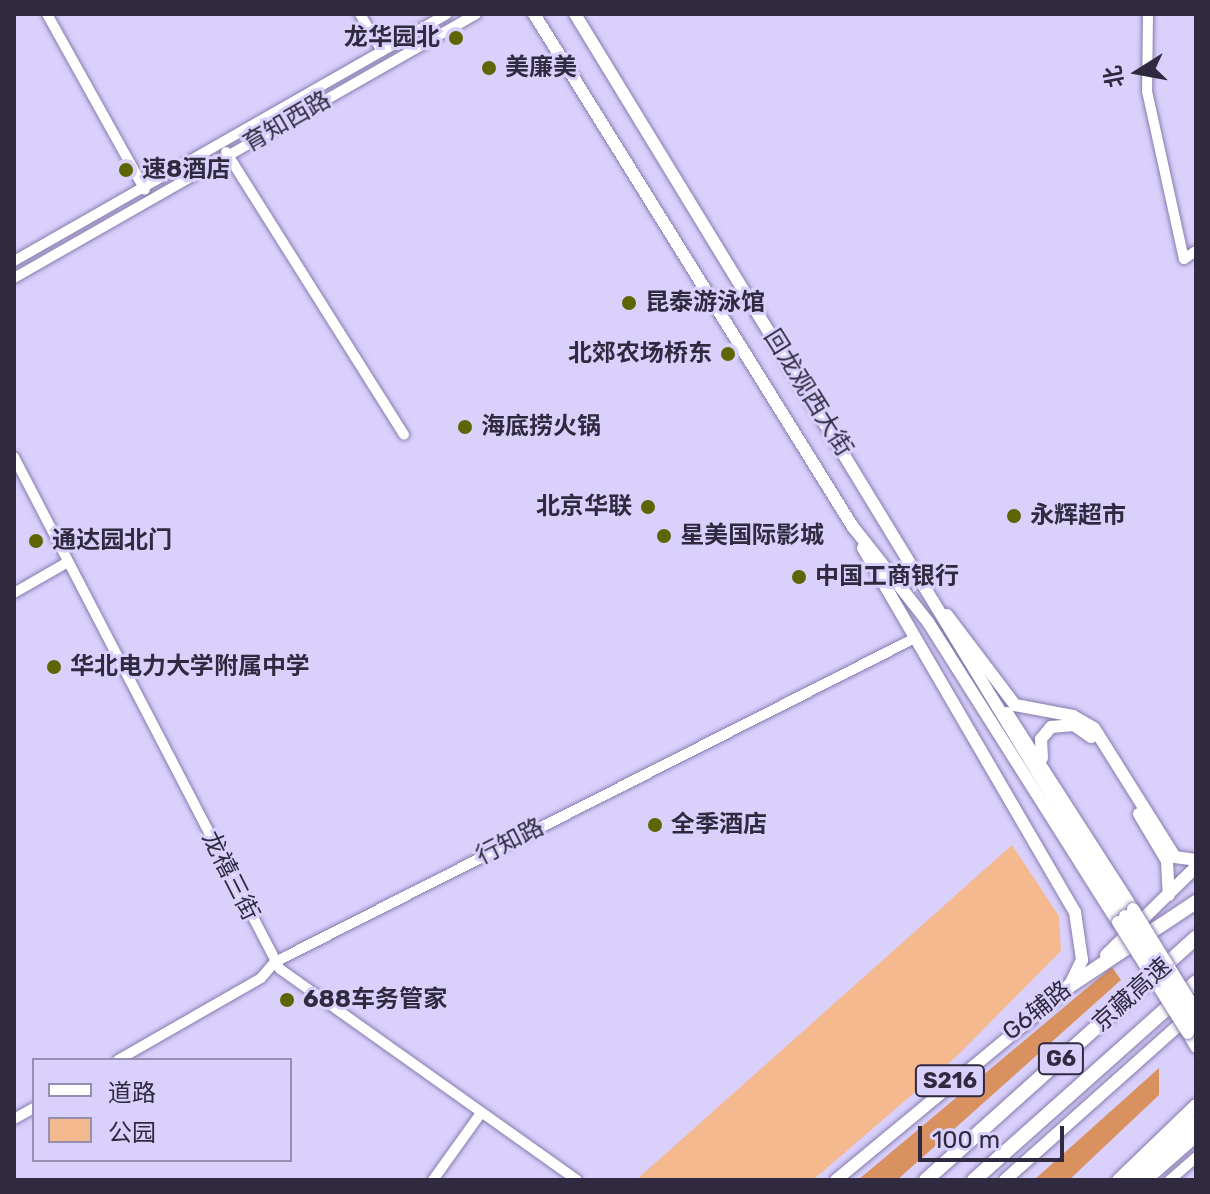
<!DOCTYPE html>
<html>
<head>
<meta charset="utf-8">
<style>
  body { margin:0 }
  #map { position:relative; width:1210px; height:1194px; overflow:hidden; background:#d9d0fc; font-family:Rubik,"Noto Sans SC",sans-serif }
  div>[style] { position:absolute }
  .green>* { inset:0; background:#f5b990 }
  .forest>* { inset:0; background:#d8915f }
  .roads { filter:drop-shadow(0 0 2px #877bad) drop-shadow(0 0 2px #877bad) }
  .minor>* { height:10px; margin:-5px; padding:0 5px; transform-origin:5px; border-radius:5px; background:#fff }
  .major>* { height:12px; margin:-6px; padding:0 6px; transform-origin:6px; border-radius:6px; background:#fff }
  .highway>* { height:14px; margin:-7px; padding:0 7px; transform-origin:7px; border-radius:7px; background:#fff }
  .bridges { filter:drop-shadow(0 0 2px #877bad) drop-shadow(0 0 2px #877bad) }
  .major-bridge>* { height:12px; margin:-6px; padding:0 6px; transform-origin:6px; border-radius:6px; background:#fff }
  .dots>* { width:22px; height:22px; translate:-50% -50%; box-sizing:border-box; border:4px solid #d9d0fc; border-radius:50% }
  span { translate:-50% -50%; white-space:nowrap; text-align:center; line-height:1.15; -webkit-text-stroke:6px #d9d0fc; paint-order:stroke }
  .shield-label span { padding:2px 6px; background:#d9d0fc; border:2px solid; border-radius:6px; -webkit-text-stroke-width:0 }
  .shield-label { font-size:22px; color:#2f2a3f; font-weight:700 }
  .poi-label { font-size:24px; color:#2f2a3f; font-weight:700 }
  .right { translate:-100% -50%; text-align:right }
  .left { translate:0 -50%; text-align:left }
  .street-label { font-size:24px; color:#2f2a3f }
  .frame { position:absolute; inset:0; border:16px solid #2f2a3f; pointer-events:none }
  .legend { position:absolute; left:32px; top:1058px; width:260px; height:104px; box-sizing:border-box; background:#d9d0fc; border:2px solid #958eb0; margin:0; padding:10px 14px; list-style:none; font-size:24px; color:#2f2a3f }
  .legend li { display:flex; align-items:center; gap:16px; height:40px }
  .legend b { width:40px; border:2px solid #958eb0 }
  .north { position:absolute; left:1098px; top:32px; width:80px; height:80px; -webkit-text-stroke:6px #d9d0fc; paint-order:stroke; rotate:259deg; font-size:22px; font-weight:700; line-height:32px; text-align:center; color:#2f2a3f }
  .north::after { content:''; display:block; margin:auto; width:28px; height:36px; background:#2f2a3f; clip-path:polygon(50% 0,100% 100%,50% 72%,0 100%) }
  .scale { position:absolute; left:918px; top:1126px; width:146px; height:36px; box-sizing:border-box; border:4px solid #2f2a3f; border-top:0; padding-left:10px; font-size:24px; line-height:28px; white-space:nowrap; color:#2f2a3f; -webkit-text-stroke:6px #d9d0fc; paint-order:stroke }
</style>
</head>
<body>
<div id="map">
  <div class="green">
    <div style="clip-path:polygon(1012px 845px,1059px 916px,1061px 951px,958px 1055px,813px 1180px,636px 1180px)"></div>
  </div>
  <div class="forest">
    <div style="clip-path:polygon(1112px 967px,1121px 980px,897px 1180px,858px 1180px)"></div>
    <div style="clip-path:polygon(1159px 1068px,1159px 1095px,1069px 1180px,1034px 1180px)"></div>
  </div>
  <div class="roads">
    <div class="minor">
      <div style="left:47px;top:14px;width:201px;rotate:60.9deg"></div>
      <div style="left:360px;top:14px;width:43px;rotate:59.3deg"></div>
      <div style="left:1148px;top:14px;width:77px;rotate:90.7deg"></div>
      <div style="left:1147px;top:91px;width:172px;rotate:77.6deg"></div>
      <div style="left:1184px;top:259px;width:14px;rotate:-34deg"></div>
      <div style="left:226px;top:152px;width:334px;rotate:57.8deg"></div>
      <div style="left:14px;top:261px;width:498px;rotate:-29.7deg"></div>
      <div style="left:14px;top:278px;width:532px;rotate:-29.74deg"></div>
      <div style="left:14px;top:457px;width:577px;rotate:62.55deg"></div>
      <div style="left:280px;top:969px;width:364px;rotate:35.4deg"></div>
      <div style="left:14px;top:593px;width:62px;rotate:-29.9deg"></div>
      <div style="left:118px;top:1060px;width:165px;rotate:-29.8deg"></div>
      <div style="left:261px;top:978px;width:21px;rotate:-49deg"></div>
      <div style="left:275px;top:962px;width:715px;rotate:-26.85deg"></div>
      <div style="left:14px;top:1119px;width:23px;rotate:-29deg"></div>
      <div style="left:433px;top:1180px;width:82px;rotate:-54.4deg"></div>
      <div style="left:1170px;top:1180px;width:35px;rotate:-41deg"></div>
    </div>
    <div class="major">
      <div style="left:534px;top:14px;width:604px;rotate:58.13deg"></div>
      <div style="left:853px;top:527px;width:121px;rotate:51.7deg"></div>
      <div style="left:928px;top:622px;width:355px;rotate:57.7deg"></div>
      <div style="left:575px;top:14px;width:1056px;rotate:58.63deg"></div>
      <div style="left:863px;top:548px;width:421px;rotate:59.8deg"></div>
      <div style="left:1075px;top:912px;width:49px;rotate:81.7deg"></div>
      <div style="left:1082px;top:960px;width:28px;rotate:116deg"></div>
      <div style="left:947px;top:615px;width:113px;rotate:52.9deg"></div>
      <div style="left:1015px;top:705px;width:59px;rotate:10.7deg"></div>
      <div style="left:1073px;top:716px;width:24px;rotate:30deg"></div>
      <div style="left:1094px;top:728px;width:152px;rotate:57.9deg"></div>
      <div style="left:1175px;top:857px;width:21px;rotate:8deg"></div>
      <div style="left:1007px;top:713px;width:233px;rotate:57.3deg"></div>
      <div style="left:1042px;top:758px;width:19px;rotate:-93deg"></div>
      <div style="left:1041px;top:739px;width:16px;rotate:-50deg"></div>
      <div style="left:1051px;top:727px;width:23px;rotate:-5deg"></div>
      <div style="left:1074px;top:725px;width:21px;rotate:35deg"></div>
      <div style="left:1139px;top:814px;width:55px;rotate:59.2deg"></div>
      <div style="left:1167px;top:861px;width:34px;rotate:87deg"></div>
      <div style="left:1106px;top:955px;width:126px;rotate:-44.4deg"></div>
      <div style="left:1188px;top:1033px;width:16px;rotate:60deg"></div>
      <div style="left:836px;top:1180px;width:309px;rotate:-39.6deg"></div>
      <div style="left:1005px;top:1180px;width:245px;rotate:-41.7deg"></div>
      <div style="left:1118px;top:1180px;width:108px;rotate:-43.9deg"></div>
      <div style="left:1131px;top:1180px;width:88px;rotate:-42.2deg"></div>
      <div style="left:1146px;top:1180px;width:67px;rotate:-41.3deg"></div>
    </div>
    <div class="highway">
      <div style="left:1068px;top:987px;width:154px;rotate:-33.6deg"></div>
      <div style="left:926px;top:1180px;width:363px;rotate:-41.9deg"></div>
      <div style="left:974px;top:1180px;width:297px;rotate:-41.7deg"></div>
    </div>
  </div>
  <div class="bridges">
    <div class="major-bridge">
      <div style="left:1133px;top:909px;width:120px;rotate:58.3deg"></div>
      <div style="left:1125px;top:916px;width:131px;rotate:58.1deg"></div>
      <div style="left:1118px;top:922px;width:131px;rotate:57.8deg"></div>
    </div>
  </div>
  <div class="dots">
    <div style="left:456px;top:38px;background:#5d6504"></div>
    <div style="left:489px;top:68px;background:#5d6504"></div>
    <div style="left:126px;top:170px;background:#5d6504"></div>
    <div style="left:629px;top:303px;background:#5d6504"></div>
    <div style="left:728px;top:354px;background:#5d6504"></div>
    <div style="left:465px;top:427px;background:#5d6504"></div>
    <div style="left:648px;top:507px;background:#5d6504"></div>
    <div style="left:1014px;top:516px;background:#5d6504"></div>
    <div style="left:664px;top:536px;background:#5d6504"></div>
    <div style="left:36px;top:541px;background:#5d6504"></div>
    <div style="left:799px;top:577px;background:#5d6504"></div>
    <div style="left:54px;top:667px;background:#5d6504"></div>
    <div style="left:655px;top:825px;background:#5d6504"></div>
    <div style="left:287px;top:1000px;background:#5d6504"></div>
  </div>
  <div class="shield-label">
    <span style="left:1061px;top:1059px">G6</span>
    <span style="left:950px;top:1081px">S216</span>
  </div>
  <div class="poi-label">
    <span class="right" style="left:440px;top:38px">龙华园北</span>
    <span class="left" style="left:505px;top:68px">美廉美</span>
    <span class="left" style="left:142px;top:170px">速8酒店</span>
    <span class="left" style="left:645px;top:303px">昆泰游泳馆</span>
    <span class="right" style="left:712px;top:354px">北郊农场桥东</span>
    <span class="left" style="left:481px;top:427px">海底捞火锅</span>
    <span class="right" style="left:632px;top:507px">北京华联</span>
    <span class="left" style="left:1030px;top:516px">永辉超市</span>
    <span class="left" style="left:680px;top:536px">星美国际影城</span>
    <span class="left" style="left:52px;top:541px">通达园北门</span>
    <span class="left" style="left:815px;top:577px">中国工商银行</span>
    <span class="left" style="left:70px;top:667px">华北电力大学附属中学</span>
    <span class="left" style="left:671px;top:825px">全季酒店</span>
    <span class="left" style="left:303px;top:1000px">688车务管家</span>
  </div>
  <div class="street-label">
    <span style="left:287px;top:122px;rotate:-30deg">育知西路</span>
    <span style="left:808px;top:393px;rotate:58deg">回龙观西大街</span>
    <span style="left:510px;top:842px;rotate:-27deg">行知路</span>
    <span style="left:230px;top:876px;rotate:63deg">龙禧三街</span>
    <span style="left:1132px;top:995px;rotate:-42deg">京藏高速</span>
    <span style="left:1037px;top:1011px;rotate:-38deg">G6辅路</span>
  </div>
  <div class="frame"></div>
  <ul class="legend">
  <li><b style="height:10px;background:#fff"></b>道路</li>
  <li><b style="height:22px;background:#f5b990"></b>公园</li>
  </ul>
  <div class="north">北</div>
  <div class="scale">100 m</div>
</div>
</body>
</html>
